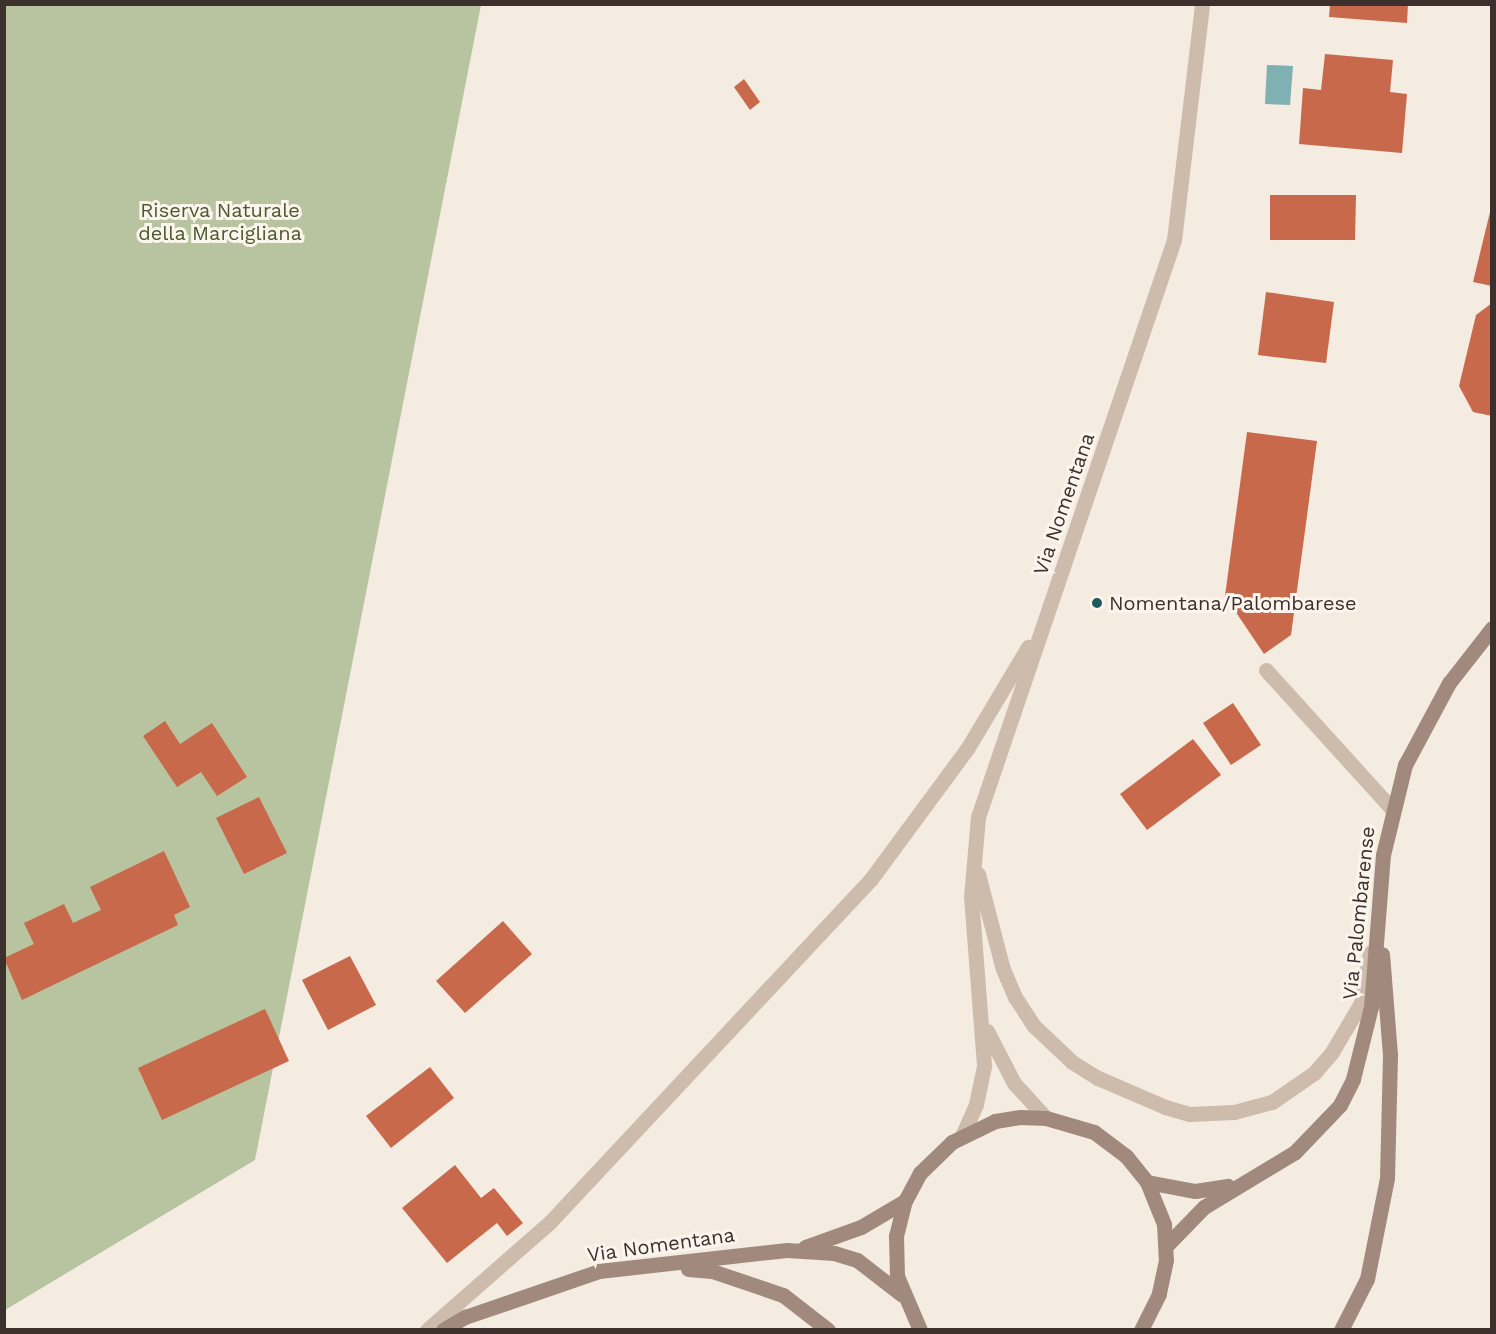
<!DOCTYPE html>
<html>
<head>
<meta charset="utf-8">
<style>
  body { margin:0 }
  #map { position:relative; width:1496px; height:1334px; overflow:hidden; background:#f4ebe1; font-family:"Work Sans",sans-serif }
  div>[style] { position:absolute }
  .green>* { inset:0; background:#b8c4a0 }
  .water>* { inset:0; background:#7fb0b2 }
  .building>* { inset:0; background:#c8694b }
  .service>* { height:15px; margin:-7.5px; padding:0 7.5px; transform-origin:7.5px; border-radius:7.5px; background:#cdbbac }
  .tertiary>* { height:15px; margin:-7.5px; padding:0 7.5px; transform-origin:7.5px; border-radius:7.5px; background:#cdbbac }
  .secondary>* { height:15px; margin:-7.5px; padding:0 7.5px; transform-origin:7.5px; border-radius:7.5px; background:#a18a7d }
  .dots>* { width:16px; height:16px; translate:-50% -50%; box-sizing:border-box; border:3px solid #fbf5ee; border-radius:50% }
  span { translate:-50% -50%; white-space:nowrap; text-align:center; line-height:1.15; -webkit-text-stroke:6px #fbf5ee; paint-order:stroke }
  .park-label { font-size:20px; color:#4a5a2e }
  .street-label { font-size:20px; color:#3b302b }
  .poi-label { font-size:20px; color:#3b302b }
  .left { translate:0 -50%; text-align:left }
  .frame { position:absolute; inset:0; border:6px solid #3b302b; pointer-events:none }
</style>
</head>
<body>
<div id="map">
  <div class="green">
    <div style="clip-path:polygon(5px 5px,481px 5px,255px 1160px,5px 1310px)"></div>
  </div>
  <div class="water">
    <div style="clip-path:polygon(1267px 65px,1293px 66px,1290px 105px,1265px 104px)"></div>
  </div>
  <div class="building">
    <div style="clip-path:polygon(1330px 4px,1408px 4px,1407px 23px,1329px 17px)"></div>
    <div style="clip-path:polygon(1325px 54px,1393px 60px,1390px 92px,1407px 94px,1402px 153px,1299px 144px,1303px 88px,1321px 90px)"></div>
    <div style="clip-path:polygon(744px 79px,760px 102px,750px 110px,734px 87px)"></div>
    <div style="clip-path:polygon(1270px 195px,1356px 195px,1355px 240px,1270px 240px)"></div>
    <div style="clip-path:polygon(1491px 208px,1492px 208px,1492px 286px,1473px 282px)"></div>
    <div style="clip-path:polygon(1266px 292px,1334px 302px,1326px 363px,1258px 355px)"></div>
    <div style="clip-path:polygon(1492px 303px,1492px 416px,1473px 412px,1459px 386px,1476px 315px)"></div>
    <div style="clip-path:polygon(1247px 432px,1317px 441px,1291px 635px,1264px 654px,1225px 596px)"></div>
    <div style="clip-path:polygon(1233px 703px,1261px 745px,1231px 765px,1203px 723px)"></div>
    <div style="clip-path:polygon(165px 721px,180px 744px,212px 723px,247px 777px,217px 796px,201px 772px,177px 787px,143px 736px)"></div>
    <div style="clip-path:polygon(1193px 739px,1221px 775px,1147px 830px,1120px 794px)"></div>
    <div style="clip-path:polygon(259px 797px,287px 853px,244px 874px,216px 818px)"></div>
    <div style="clip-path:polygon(164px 851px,190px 907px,174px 915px,178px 925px,22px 1000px,4px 958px,34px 944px,24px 923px,64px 904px,73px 923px,101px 910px,90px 887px)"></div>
    <div style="clip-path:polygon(503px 921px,532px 954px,465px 1013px,436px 981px)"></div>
    <div style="clip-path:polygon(350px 956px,376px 1005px,328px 1030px,302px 980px)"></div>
    <div style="clip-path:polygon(265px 1009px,289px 1061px,162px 1120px,138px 1068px)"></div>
    <div style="clip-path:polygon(430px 1067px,454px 1098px,391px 1148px,366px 1116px)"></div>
    <div style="clip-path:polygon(455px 1165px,481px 1198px,494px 1188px,523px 1223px,507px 1236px,497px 1223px,447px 1263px,402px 1208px)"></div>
  </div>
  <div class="service">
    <div style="left:1266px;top:670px;width:188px;rotate:47.8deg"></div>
  </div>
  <div class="tertiary">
    <div style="left:978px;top:874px;width:98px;rotate:75.3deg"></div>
    <div style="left:1003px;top:969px;width:30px;rotate:67deg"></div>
    <div style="left:1015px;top:997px;width:33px;rotate:57deg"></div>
    <div style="left:1033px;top:1025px;width:54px;rotate:43.5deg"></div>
    <div style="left:1072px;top:1062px;width:31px;rotate:32deg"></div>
    <div style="left:1098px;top:1078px;width:73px;rotate:23.4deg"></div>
    <div style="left:1165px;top:1107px;width:26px;rotate:16deg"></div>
    <div style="left:1190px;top:1114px;width:44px;rotate:-2.6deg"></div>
    <div style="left:1234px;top:1112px;width:39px;rotate:-15deg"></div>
    <div style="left:1272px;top:1102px;width:51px;rotate:-34.6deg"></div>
    <div style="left:1314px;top:1073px;width:28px;rotate:-49deg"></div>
    <div style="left:1332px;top:1052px;width:57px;rotate:-59.4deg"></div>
    <div style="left:1361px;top:1003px;width:51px;rotate:-79.8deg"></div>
    <div style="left:987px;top:1031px;width:59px;rotate:62.6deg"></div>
    <div style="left:1014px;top:1083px;width:47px;rotate:47.6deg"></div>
    <div style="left:962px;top:1136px;width:35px;rotate:-66deg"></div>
    <div style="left:976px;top:1104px;width:40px;rotate:-78deg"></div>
    <div style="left:984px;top:1065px;width:169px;rotate:-94.4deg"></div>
    <div style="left:971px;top:897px;width:80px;rotate:-85deg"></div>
    <div style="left:978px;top:817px;width:609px;rotate:-71.24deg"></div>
    <div style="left:1174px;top:240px;width:238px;rotate:-83.2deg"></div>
    <div style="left:427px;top:1330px;width:164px;rotate:-41.3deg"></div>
    <div style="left:550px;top:1222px;width:470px;rotate:-46.9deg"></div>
    <div style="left:871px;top:879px;width:162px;rotate:-53.6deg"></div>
    <div style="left:967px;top:749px;width:119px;rotate:-59.1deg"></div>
  </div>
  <div class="secondary">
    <div style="left:1147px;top:1182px;width:49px;rotate:10.6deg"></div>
    <div style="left:1195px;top:1191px;width:33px;rotate:-9deg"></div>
    <div style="left:1166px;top:1246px;width:54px;rotate:-45.7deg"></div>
    <div style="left:1204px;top:1207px;width:106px;rotate:-31.1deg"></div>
    <div style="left:1295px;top:1152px;width:65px;rotate:-46.2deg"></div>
    <div style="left:1340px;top:1105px;width:29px;rotate:-63deg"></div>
    <div style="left:1353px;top:1079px;width:74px;rotate:-76deg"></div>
    <div style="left:1371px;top:1007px;width:152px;rotate:-85.5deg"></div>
    <div style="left:1383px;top:855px;width:93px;rotate:-76.3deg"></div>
    <div style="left:1405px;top:765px;width:93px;rotate:-61.8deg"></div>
    <div style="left:1449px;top:683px;width:70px;rotate:-52deg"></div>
    <div style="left:805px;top:1247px;width:59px;rotate:-19.7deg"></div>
    <div style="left:861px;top:1227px;width:51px;rotate:-30.6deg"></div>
    <div style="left:688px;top:1269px;width:24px;rotate:5deg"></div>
    <div style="left:712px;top:1271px;width:75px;rotate:18.7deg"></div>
    <div style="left:783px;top:1295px;width:57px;rotate:37.9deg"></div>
    <div style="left:443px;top:1330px;width:26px;rotate:-31deg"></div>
    <div style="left:465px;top:1317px;width:142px;rotate:-18.9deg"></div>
    <div style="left:599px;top:1271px;width:189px;rotate:-6.4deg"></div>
    <div style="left:787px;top:1250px;width:47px;rotate:3.7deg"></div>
    <div style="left:834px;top:1253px;width:24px;rotate:17deg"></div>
    <div style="left:857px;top:1260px;width:56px;rotate:37.7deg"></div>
    <div style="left:920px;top:1330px;width:59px;rotate:-113.1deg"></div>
    <div style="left:897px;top:1276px;width:40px;rotate:-91.4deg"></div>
    <div style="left:896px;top:1236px;width:36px;rotate:-76deg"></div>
    <div style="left:905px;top:1201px;width:32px;rotate:-62deg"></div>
    <div style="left:920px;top:1173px;width:45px;rotate:-44.1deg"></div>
    <div style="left:952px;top:1142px;width:48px;rotate:-26deg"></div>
    <div style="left:995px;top:1121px;width:25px;rotate:-9deg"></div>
    <div style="left:1020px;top:1117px;width:26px;rotate:2deg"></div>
    <div style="left:1046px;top:1118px;width:50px;rotate:16.3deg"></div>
    <div style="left:1094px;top:1132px;width:40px;rotate:37deg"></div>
    <div style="left:1126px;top:1156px;width:33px;rotate:51deg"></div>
    <div style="left:1147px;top:1182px;width:45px;rotate:68deg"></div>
    <div style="left:1164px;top:1224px;width:36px;rotate:87deg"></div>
    <div style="left:1166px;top:1260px;width:35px;rotate:102deg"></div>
    <div style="left:1159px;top:1294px;width:40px;rotate:116.6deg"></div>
    <div style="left:1341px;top:1330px;width:57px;rotate:-63deg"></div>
    <div style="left:1367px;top:1279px;width:103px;rotate:-78.8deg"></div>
    <div style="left:1387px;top:1178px;width:123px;rotate:-88.6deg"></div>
    <div style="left:1390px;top:1055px;width:101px;rotate:-94.5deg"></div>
  </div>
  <div class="dots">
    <div style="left:1097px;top:603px;background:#1f5a5e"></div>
  </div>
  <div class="park-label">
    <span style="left:220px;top:222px">Riserva Naturale<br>della Marcigliana</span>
  </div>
  <div class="street-label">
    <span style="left:1064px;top:504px;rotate:-71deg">Via Nomentana</span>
    <span style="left:1359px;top:913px;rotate:-84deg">Via Palombarense</span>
    <span style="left:661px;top:1245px;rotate:-8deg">Via Nomentana</span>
  </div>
  <div class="poi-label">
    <span class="left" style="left:1109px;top:603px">Nomentana/Palombarese</span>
  </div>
  <div class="frame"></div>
</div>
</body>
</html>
